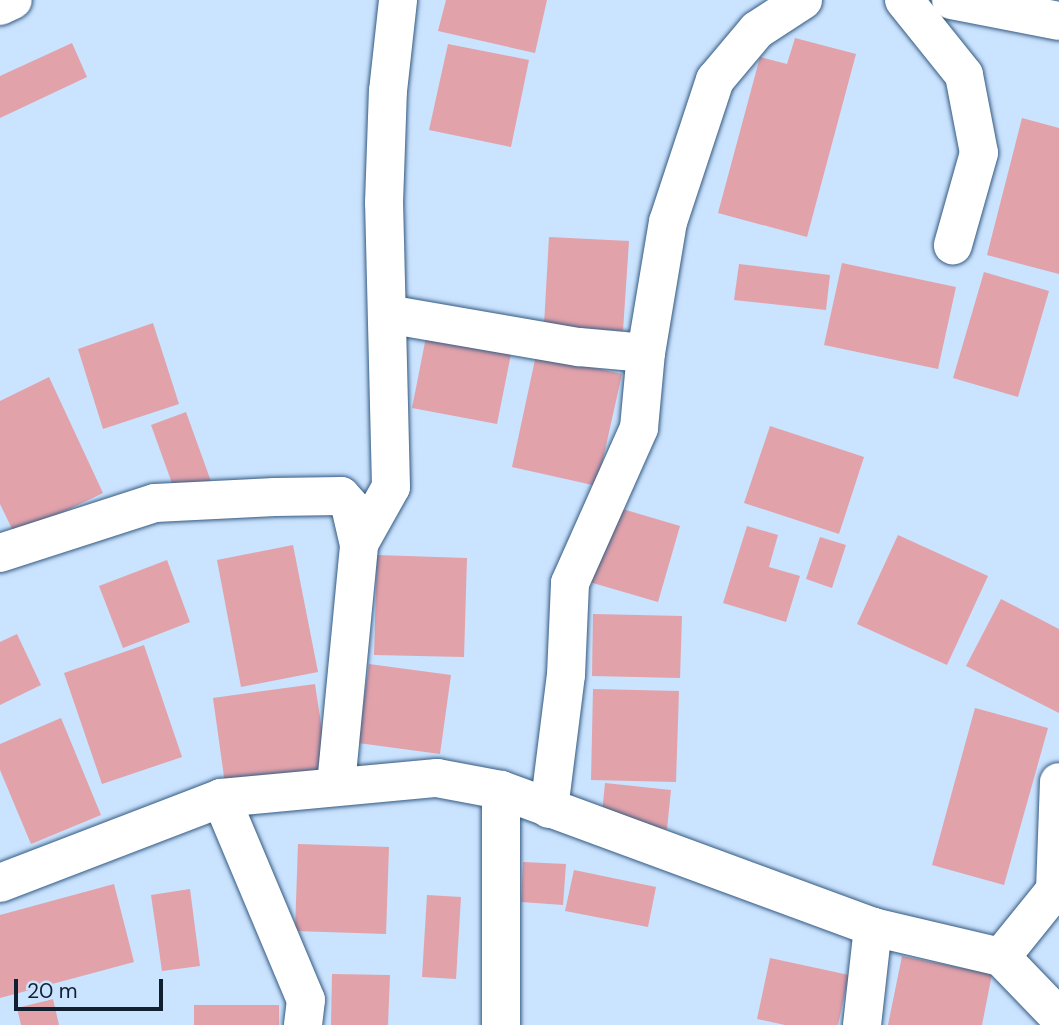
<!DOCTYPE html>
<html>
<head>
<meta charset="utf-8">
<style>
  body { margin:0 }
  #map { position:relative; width:1059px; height:1025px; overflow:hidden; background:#cae3fe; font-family:"DM Sans",sans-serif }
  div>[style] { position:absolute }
  .building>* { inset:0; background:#e2a2aa }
  .roads { filter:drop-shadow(0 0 2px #345a81) drop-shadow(0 0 2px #345a81) }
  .minor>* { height:38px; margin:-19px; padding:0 19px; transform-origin:19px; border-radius:19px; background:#fff }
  span { translate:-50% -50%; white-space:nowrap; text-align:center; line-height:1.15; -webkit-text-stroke:5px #cae3fe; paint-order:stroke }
  .scale { position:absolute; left:14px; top:979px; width:149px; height:32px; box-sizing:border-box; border:4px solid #102031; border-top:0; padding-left:9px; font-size:21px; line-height:24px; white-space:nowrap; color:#102031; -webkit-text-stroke:5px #cae3fe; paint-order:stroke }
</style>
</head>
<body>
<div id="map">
  <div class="building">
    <div style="clip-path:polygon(446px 0,547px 0,535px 53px,438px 31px)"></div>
    <div style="clip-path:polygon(795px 38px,856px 54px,807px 237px,718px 213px,760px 57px,787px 64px)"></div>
    <div style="clip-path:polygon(72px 43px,87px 77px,0 118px,0 76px)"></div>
    <div style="clip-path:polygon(448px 44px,529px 60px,511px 147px,429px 130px)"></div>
    <div style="clip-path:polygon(1022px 118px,1059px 128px,1059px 274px,987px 255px)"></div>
    <div style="clip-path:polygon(549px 237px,629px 241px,623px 331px,544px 325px)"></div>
    <div style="clip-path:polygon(842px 263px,956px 287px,938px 369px,824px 345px)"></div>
    <div style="clip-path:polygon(739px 264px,830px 275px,826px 310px,734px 300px)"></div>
    <div style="clip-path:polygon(984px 272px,1049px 291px,1018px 397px,953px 378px)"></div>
    <div style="clip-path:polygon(153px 323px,179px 404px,103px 429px,78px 349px)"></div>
    <div style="clip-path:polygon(426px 337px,511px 354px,497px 424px,412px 408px)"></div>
    <div style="clip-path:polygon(536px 355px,622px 374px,597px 486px,512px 467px)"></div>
    <div style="clip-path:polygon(49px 377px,103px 493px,15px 535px,0 504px,0 401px)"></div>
    <div style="clip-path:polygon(186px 412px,213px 487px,178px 500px,151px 425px)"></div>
    <div style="clip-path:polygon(770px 426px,864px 457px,839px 534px,744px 503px)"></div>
    <div style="clip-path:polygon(609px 505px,680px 526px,658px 602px,586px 581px)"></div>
    <div style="clip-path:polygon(747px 526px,778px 535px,769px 567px,800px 576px,786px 622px,723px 603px)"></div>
    <div style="clip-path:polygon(898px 535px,988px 576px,947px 665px,857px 624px)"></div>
    <div style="clip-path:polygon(820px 537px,846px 545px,832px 588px,806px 579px)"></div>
    <div style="clip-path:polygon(293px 545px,318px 672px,241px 687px,217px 560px)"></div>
    <div style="clip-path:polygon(377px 555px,467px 558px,464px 657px,374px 655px)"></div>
    <div style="clip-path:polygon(167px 560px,190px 622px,123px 648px,99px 586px)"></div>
    <div style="clip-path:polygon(1001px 599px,1059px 629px,1059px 713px,966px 666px)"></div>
    <div style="clip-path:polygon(593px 614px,682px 616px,680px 678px,592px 676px)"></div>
    <div style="clip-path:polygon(17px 634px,41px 685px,0 705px,0 642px)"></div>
    <div style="clip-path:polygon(144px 645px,182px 757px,102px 784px,64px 673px)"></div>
    <div style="clip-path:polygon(369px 664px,451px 675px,440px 754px,358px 743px)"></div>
    <div style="clip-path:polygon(315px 684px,329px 777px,226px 791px,213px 698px)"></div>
    <div style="clip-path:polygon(593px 689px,679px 691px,676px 782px,591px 780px)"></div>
    <div style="clip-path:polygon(975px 708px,1048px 728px,1004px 885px,932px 865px)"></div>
    <div style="clip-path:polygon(61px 718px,101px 815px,31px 844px,0 770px,0 744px)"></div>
    <div style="clip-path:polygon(605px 783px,671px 790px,667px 829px,601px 823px)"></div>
    <div style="clip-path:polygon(298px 844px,389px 847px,386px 934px,295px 931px)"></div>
    <div style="clip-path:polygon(523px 862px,566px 864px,563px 905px,521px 902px)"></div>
    <div style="clip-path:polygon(574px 870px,656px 887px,648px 927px,565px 911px)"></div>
    <div style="clip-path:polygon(114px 884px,134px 962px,0 998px,0 915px)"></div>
    <div style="clip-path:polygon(190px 889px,200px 966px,162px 971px,151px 895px)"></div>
    <div style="clip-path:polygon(427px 895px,461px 897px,456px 979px,422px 977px)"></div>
    <div style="clip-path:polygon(902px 956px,992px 974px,982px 1025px,888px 1025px)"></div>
    <div style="clip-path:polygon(770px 958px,849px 975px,838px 1025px,785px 1025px,757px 1019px)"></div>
    <div style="clip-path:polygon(332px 974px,390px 975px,388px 1025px,331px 1025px)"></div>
    <div style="clip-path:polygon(53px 999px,59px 1025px,21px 1025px,17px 1008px)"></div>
    <div style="clip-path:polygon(194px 1005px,279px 1005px,279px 1025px,194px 1025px)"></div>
  </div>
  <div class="roads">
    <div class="minor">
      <div style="left:904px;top:0;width:96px;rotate:51.3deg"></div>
      <div style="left:964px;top:75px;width:79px;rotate:79.1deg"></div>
      <div style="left:979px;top:153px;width:96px;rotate:105.8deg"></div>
      <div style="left:951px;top:0;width:110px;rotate:11deg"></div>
      <div style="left:0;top:6px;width:14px;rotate:-25deg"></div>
      <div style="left:387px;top:314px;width:195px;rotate:9.8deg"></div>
      <div style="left:579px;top:347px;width:67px;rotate:5.1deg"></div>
      <div style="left:0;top:553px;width:163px;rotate:-17.9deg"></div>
      <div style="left:155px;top:503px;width:120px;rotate:-2.9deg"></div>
      <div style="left:275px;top:497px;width:66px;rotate:-0.9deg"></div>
      <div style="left:341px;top:496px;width:13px;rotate:48deg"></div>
      <div style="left:350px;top:506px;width:39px;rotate:77deg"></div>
      <div style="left:336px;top:785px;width:242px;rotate:-84.5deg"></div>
      <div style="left:359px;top:544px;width:65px;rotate:-60.7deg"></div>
      <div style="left:391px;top:487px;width:284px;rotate:-91.4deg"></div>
      <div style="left:384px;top:203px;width:112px;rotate:-88deg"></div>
      <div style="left:388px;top:91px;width:92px;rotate:-83.7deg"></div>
      <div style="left:221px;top:798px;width:219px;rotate:67.2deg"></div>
      <div style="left:306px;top:1000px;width:25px;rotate:97deg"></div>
      <div style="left:549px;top:809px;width:135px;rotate:-82.8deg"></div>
      <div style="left:566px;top:675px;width:92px;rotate:-87.5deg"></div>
      <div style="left:570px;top:583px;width:170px;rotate:-66deg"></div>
      <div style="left:639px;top:428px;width:75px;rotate:-84.7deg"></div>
      <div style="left:646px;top:353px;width:133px;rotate:-80.5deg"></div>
      <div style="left:668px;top:222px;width:150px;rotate:-71.7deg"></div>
      <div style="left:715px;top:80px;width:65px;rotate:-50deg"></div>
      <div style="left:757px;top:30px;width:55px;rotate:-33.1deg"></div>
      <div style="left:0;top:883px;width:237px;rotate:-21deg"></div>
      <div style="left:221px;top:798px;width:217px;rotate:-5.3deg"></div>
      <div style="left:437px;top:778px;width:65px;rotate:10.6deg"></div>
      <div style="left:501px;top:790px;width:396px;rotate:20.2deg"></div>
      <div style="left:873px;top:927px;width:131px;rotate:13.2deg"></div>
      <div style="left:1001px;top:957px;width:83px;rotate:46deg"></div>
      <div style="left:1001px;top:957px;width:86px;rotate:-51.1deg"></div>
      <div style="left:1055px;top:890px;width:108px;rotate:-87.9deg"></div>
      <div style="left:501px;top:1025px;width:235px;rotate:-90deg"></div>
      <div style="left:862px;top:1025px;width:99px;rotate:-83.6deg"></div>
    </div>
  </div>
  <div class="scale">20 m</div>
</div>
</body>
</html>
